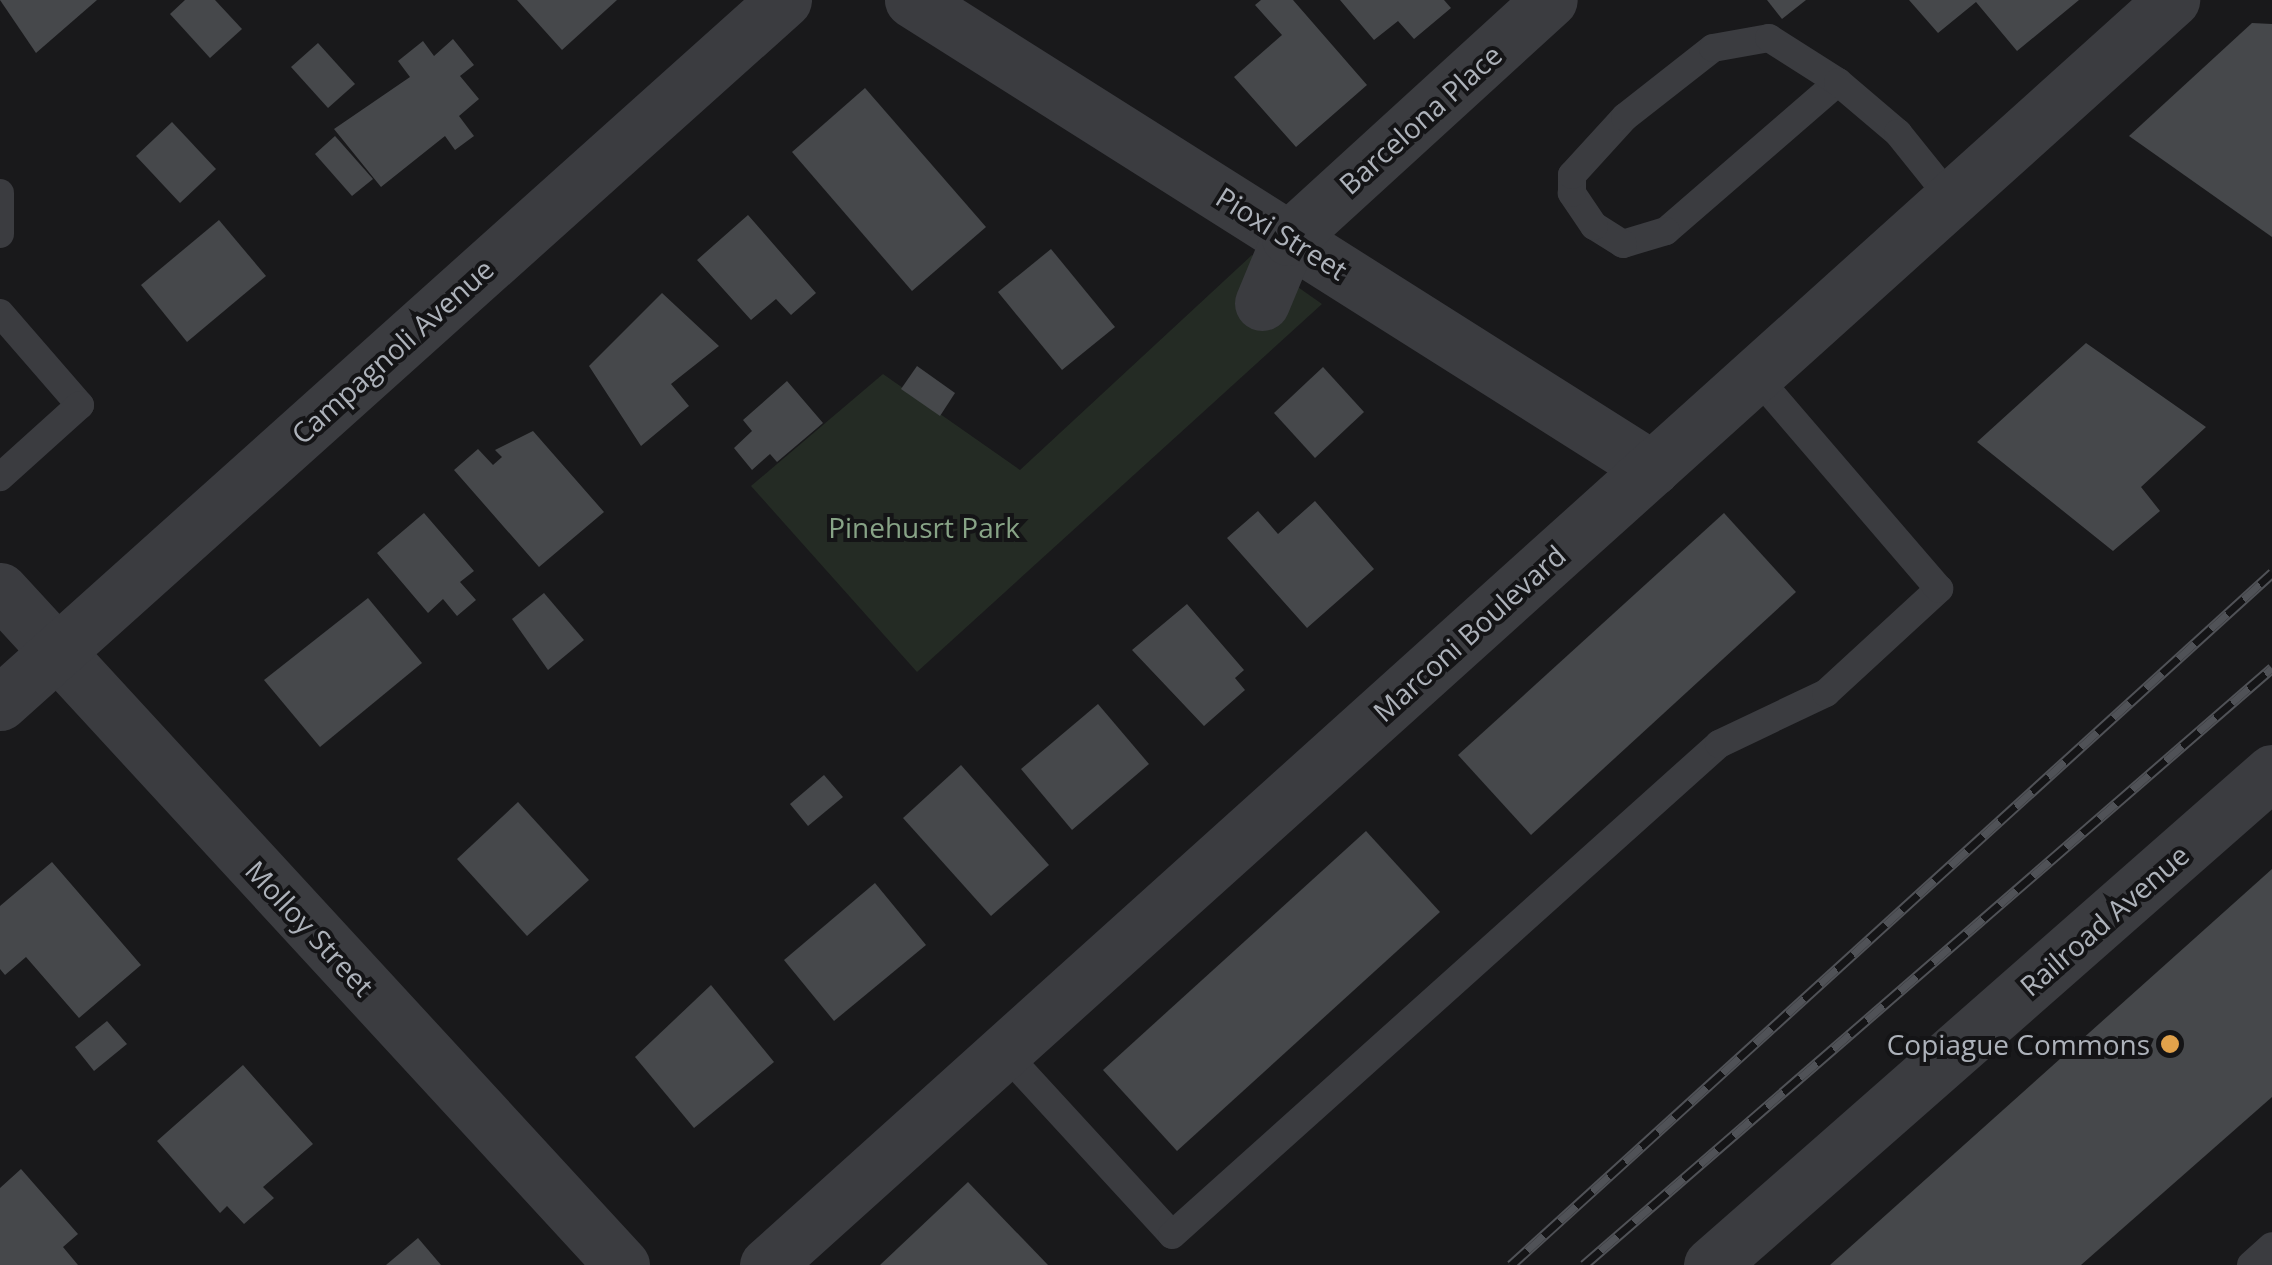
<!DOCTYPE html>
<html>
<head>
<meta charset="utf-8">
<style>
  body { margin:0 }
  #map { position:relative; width:2272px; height:1265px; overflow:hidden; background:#19191b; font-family:"Open Sans",sans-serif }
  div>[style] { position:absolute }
  .green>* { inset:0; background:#242b24 }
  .building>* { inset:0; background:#46484b }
  .lane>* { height:28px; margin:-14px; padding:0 14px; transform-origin:14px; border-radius:14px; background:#3b3c40 }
  .street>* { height:55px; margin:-27.5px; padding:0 27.5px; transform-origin:27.5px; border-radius:27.5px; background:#3b3c40 }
  .rail>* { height:11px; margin-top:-5.5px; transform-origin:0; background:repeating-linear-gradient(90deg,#141416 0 22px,#505257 0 44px); box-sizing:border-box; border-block:2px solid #505257 }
  .dots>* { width:28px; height:28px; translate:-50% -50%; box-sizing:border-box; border:5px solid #141416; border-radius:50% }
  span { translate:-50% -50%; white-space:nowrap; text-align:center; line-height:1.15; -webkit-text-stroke:8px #141416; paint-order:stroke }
  .street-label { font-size:28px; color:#adb2ba }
  .park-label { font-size:28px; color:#87a386 }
  .poi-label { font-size:28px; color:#adb2ba }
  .right { translate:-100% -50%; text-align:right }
</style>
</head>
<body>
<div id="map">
  <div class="green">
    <div style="clip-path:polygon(1252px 255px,1322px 304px,917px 672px,751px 486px,883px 374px,1020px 470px)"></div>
  </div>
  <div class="building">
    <div style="clip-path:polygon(0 0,97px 0,36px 53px)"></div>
    <div style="clip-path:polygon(185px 0,215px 0,242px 29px,210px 58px,170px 14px)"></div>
    <div style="clip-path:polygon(517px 0,617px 0,562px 50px)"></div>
    <div style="clip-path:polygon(1261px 0,1293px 0,1367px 85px,1296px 147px,1234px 77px,1282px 35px,1255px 5px)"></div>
    <div style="clip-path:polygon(1340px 0,1444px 0,1451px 8px,1414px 39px,1398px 21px,1374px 40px)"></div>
    <div style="clip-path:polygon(1767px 0,1806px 0,1782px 19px)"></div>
    <div style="clip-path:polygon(1909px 0,2079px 0,2017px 51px,1976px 2px,1938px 33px)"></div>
    <div style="clip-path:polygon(2252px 23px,2272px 24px,2272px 237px,2129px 136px)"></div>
    <div style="clip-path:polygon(453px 39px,474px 65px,460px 76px,479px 99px,459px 116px,474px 136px,455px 150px,445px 136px,381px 187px,334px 129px,410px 77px,398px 61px,423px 41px,434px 56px)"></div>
    <div style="clip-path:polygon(318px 43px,355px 84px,328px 108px,291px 67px)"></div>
    <div style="clip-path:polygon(865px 88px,986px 227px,912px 291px,792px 152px)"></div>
    <div style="clip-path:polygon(172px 122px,216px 169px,180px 203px,136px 156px)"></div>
    <div style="clip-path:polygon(335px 136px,373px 179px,352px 196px,315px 154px)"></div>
    <div style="clip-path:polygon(748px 215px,816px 293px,791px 315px,776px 299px,751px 320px,697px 260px)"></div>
    <div style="clip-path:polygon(219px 220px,266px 276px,187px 342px,141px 285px)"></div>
    <div style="clip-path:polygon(1051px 249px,1115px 327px,1062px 370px,998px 292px)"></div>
    <div style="clip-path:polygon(662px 293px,719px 346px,671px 384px,689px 406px,641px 446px,589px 366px)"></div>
    <div style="clip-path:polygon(2086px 343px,2206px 427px,2141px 487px,2160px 511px,2113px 551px,1977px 442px)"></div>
    <div style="clip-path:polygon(917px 366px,955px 393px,940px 416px,901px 389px)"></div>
    <div style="clip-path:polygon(1323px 367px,1364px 412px,1315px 458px,1274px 413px)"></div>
    <div style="clip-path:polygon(787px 381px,823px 423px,777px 462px,770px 454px,752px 470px,734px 448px,752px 431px,743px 420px)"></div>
    <div style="clip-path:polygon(533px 431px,604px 512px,539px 567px,454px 470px,478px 449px,493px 465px,502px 457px,495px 450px)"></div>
    <div style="clip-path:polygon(1315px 501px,1374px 569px,1307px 628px,1227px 538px,1258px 511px,1278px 534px)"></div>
    <div style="clip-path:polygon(424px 513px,474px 571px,460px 582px,476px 600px,457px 616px,443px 599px,428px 613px,377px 553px)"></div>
    <div style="clip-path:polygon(1724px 513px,1796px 592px,1531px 835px,1458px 755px)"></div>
    <div style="clip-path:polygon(544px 593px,584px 640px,548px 670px,512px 619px)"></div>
    <div style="clip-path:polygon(368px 598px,422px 663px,320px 747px,264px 680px)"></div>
    <div style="clip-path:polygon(1187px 604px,1244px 670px,1235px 678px,1245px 690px,1204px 726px,1132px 650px)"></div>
    <div style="clip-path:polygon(1098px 704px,1149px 764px,1072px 830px,1021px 769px)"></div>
    <div style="clip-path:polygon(961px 765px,1049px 865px,991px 916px,903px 818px)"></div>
    <div style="clip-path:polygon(824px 775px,843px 797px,808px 826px,790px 804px)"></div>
    <div style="clip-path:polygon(518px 802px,589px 880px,527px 936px,457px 859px)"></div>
    <div style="clip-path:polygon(1366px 831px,1440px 912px,1177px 1151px,1103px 1070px)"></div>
    <div style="clip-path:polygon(52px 862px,141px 965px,79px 1018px,26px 957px,5px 975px,0 969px,0 906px)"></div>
    <div style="clip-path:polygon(2272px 869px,2272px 1097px,2081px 1265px,1830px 1265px)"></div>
    <div style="clip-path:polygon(875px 883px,926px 945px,834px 1021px,784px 960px)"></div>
    <div style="clip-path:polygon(711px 985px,774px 1062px,694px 1128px,635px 1057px)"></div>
    <div style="clip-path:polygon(107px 1021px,127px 1044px,94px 1071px,75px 1047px)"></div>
    <div style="clip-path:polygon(243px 1065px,313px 1144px,263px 1187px,274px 1198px,244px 1224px,227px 1206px,220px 1213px,157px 1141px)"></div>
    <div style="clip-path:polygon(21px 1169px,78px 1234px,63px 1247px,78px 1265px,0 1265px,0 1188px)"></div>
    <div style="clip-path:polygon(968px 1182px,1048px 1265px,880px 1265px)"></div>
    <div style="clip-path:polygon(418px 1238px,441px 1265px,386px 1265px)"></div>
  </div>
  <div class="lane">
    <div style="left:1838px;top:82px;width:228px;rotate:139.1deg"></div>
    <div style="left:1666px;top:231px;width:45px;rotate:163.2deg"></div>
    <div style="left:1623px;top:244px;width:34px;rotate:-148deg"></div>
    <div style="left:1594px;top:226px;width:40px;rotate:-124deg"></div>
    <div style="left:1572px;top:193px;width:18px;rotate:-90deg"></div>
    <div style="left:1572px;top:175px;width:79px;rotate:-47.6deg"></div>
    <div style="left:1625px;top:117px;width:112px;rotate:-38.1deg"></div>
    <div style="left:1713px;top:48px;width:57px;rotate:-10.1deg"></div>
    <div style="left:1769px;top:38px;width:82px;rotate:32.5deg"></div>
    <div style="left:1838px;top:82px;width:79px;rotate:40.4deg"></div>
    <div style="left:1898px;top:133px;width:85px;rotate:51.2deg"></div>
    <div style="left:0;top:193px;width:41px;rotate:90deg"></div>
    <div style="left:0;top:313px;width:122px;rotate:49deg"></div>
    <div style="left:80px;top:405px;width:108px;rotate:138deg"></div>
    <div style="left:1004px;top:1052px;width:248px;rotate:47.4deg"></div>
    <div style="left:1172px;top:1235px;width:735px;rotate:-41.91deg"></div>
    <div style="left:1719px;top:744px;width:119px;rotate:-25.5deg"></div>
    <div style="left:1826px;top:693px;width:154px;rotate:-42.6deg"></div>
    <div style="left:1939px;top:589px;width:282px;rotate:-130.7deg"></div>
    <div style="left:2251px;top:1265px;width:28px;rotate:-42deg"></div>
  </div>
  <div class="street">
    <div style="left:912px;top:0;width:876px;rotate:32.31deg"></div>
    <div style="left:1262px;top:303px;width:70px;rotate:-67.4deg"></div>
    <div style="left:1289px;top:238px;width:353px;rotate:-42.4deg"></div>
    <div style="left:0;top:590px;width:918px;rotate:47.34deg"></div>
    <div style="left:0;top:703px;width:1053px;rotate:-41.88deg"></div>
    <div style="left:767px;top:1265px;width:1891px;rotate:-42deg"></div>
    <div style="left:1711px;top:1265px;width:747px;rotate:-41.31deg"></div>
  </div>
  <div class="rail">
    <div style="left:1511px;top:1265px;width:1029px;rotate:-42.28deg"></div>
    <div style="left:1584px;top:1265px;width:911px;rotate:-40.95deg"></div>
  </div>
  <div class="dots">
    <div style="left:2170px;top:1044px;background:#e1a24b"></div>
  </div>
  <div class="street-label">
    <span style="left:1420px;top:119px;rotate:-42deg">Barcelona Place</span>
    <span style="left:1282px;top:233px;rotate:32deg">Pioxi Street</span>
    <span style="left:392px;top:351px;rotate:-42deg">Campagnoli Avenue</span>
    <span style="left:1469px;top:633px;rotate:-42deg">Marconi Boulevard</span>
    <span style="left:2104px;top:920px;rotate:-41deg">Railroad Avenue</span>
    <span style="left:310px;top:928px;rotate:47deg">Molloy Street</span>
  </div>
  <div class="park-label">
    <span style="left:924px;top:527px">Pinehusrt Park</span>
  </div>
  <div class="poi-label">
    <span class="right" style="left:2150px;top:1044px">Copiague Commons</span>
  </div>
</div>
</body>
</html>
